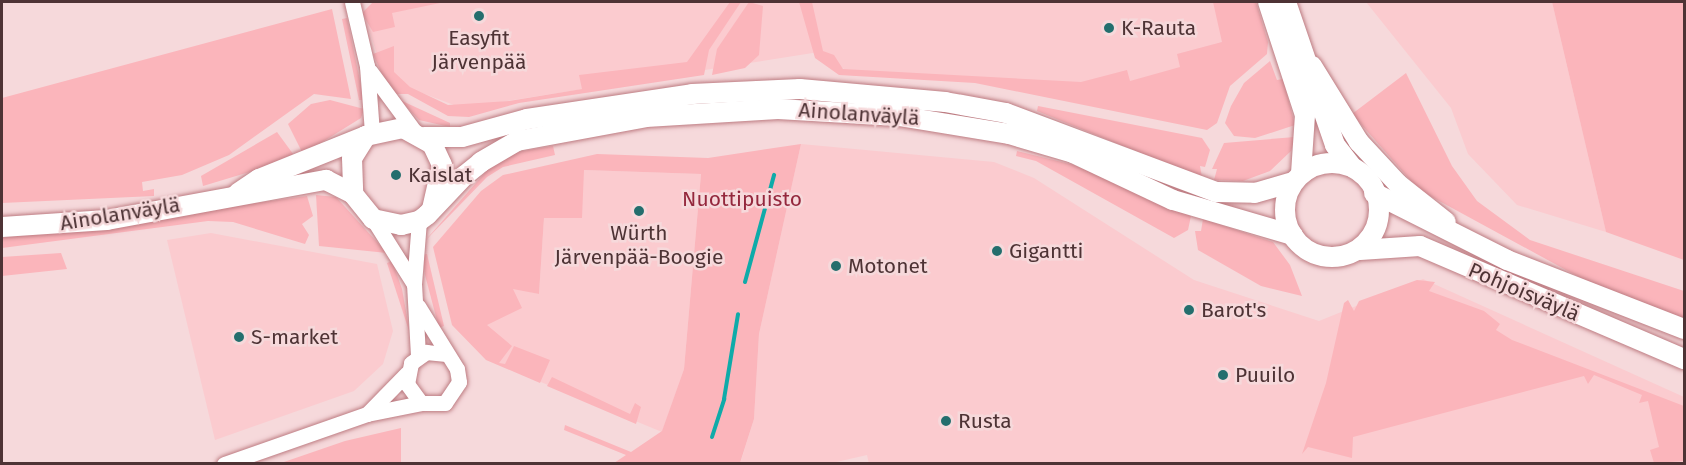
<!DOCTYPE html>
<html>
<head>
<meta charset="utf-8">
<style>
  body { margin:0 }
  #map { position:relative; width:1686px; height:465px; overflow:hidden; background:#f6d9db; font-family:"Fira Sans",sans-serif }
  div>[style] { position:absolute }
  .built>* { inset:0; background:#fbcbcf }
  .green>* { inset:0; background:#fbb5bb }
  .stream>* { height:4px; margin:-2px; padding:0 2px; transform-origin:2px; border-radius:2px; background:#0faba9 }
  .roads { filter:drop-shadow(0 0 2px #bd7c82) drop-shadow(0 0 2px #bd7c82) }
  .minor>* { height:15px; margin:-7.5px; padding:0 7.5px; transform-origin:7.5px; border-radius:7.5px; background:#fff }
  .major>* { height:20px; margin:-10px; padding:0 10px; transform-origin:10px; border-radius:10px; background:#fff }
  .major>.ring { margin:-10px; padding:0; box-sizing:content-box; background:none; border:20px solid #fff; border-radius:50% }
  .dots>* { width:16px; height:16px; translate:-50% -50%; box-sizing:border-box; border:3px solid #f6d9db; border-radius:50% }
  span { translate:-50% -50%; white-space:nowrap; text-align:center; line-height:1.15; -webkit-text-stroke:5px #f6d9db; paint-order:stroke }
  .poi-label { font-size:21px; color:#4e3335 }
  .left { translate:0 -50%; text-align:left }
  .street-label { font-size:21px; color:#4e3335 }
  .park-label { font-size:21px; color:#94283d }
  .frame { position:absolute; inset:0; border:3px solid #4e3335; pointer-events:none }
</style>
</head>
<body>
<div id="map">
  <div class="built">
    <div style="clip-path:polygon(383px 2px,1234px 2px,1244px 49px,1110px 88px,847px 71px,819px 52px,462px 108px,385px 79px,364px 14px)"></div>
    <div style="clip-path:polygon(1366px 2px,1552px 2px,1606px 232px,1517px 205px,1468px 154px,1451px 108px)"></div>
    <div style="clip-path:polygon(801px 144px,994px 162px,1034px 178px,1194px 280px,1319px 321px,1423px 279px,1684px 397px,1684px 463px,869px 464px,867px 455px,832px 463px,740px 464px,754px 419px,759px 334px)"></div>
    <div style="clip-path:polygon(583px 170px,701px 174px,684px 369px,662px 432px,485px 359px,482px 280px,539px 294px,544px 218px)"></div>
    <div style="clip-path:polygon(211px 233px,377px 264px,393px 331px,383px 364px,354px 391px,215px 440px,167px 240px)"></div>
  </div>
  <div class="green">
    <div style="clip-path:polygon(373px 2px,445px 2px,392px 13px,395px 27px,373px 32px,362px 13px)"></div>
    <div style="clip-path:polygon(730px 2px,741px 2px,709px 50px,704px 75px,519px 103px,469px 117px,448px 116px,408px 94px,391px 94px,373px 54px,394px 46px,394px 72px,410px 87px,448px 105px,509px 101px,582px 89px,579px 75px,687px 62px)"></div>
    <div style="clip-path:polygon(749px 2px,763px 6px,759px 55px,745px 68px,712px 75px,717px 49px)"></div>
    <div style="clip-path:polygon(799px 2px,812px 2px,823px 51px,834px 55px,843px 69px,1081px 82px,1127px 70px,1130px 81px,1180px 67px,1177px 54px,1222px 42px,1213px 2px,1256px 2px,1268px 42px,1267px 54px,1230px 86px,1217px 123px,1207px 130px,975px 83px,839px 75px,815px 58px)"></div>
    <div style="clip-path:polygon(1552px 2px,1684px 2px,1684px 260px,1606px 232px)"></div>
    <div style="clip-path:polygon(332px 9px,351px 99px,314px 94px,229px 155px,182px 175px,142px 182px,143px 191px,154px 189px,154px 196px,2px 203px,2px 98px)"></div>
    <div style="clip-path:polygon(347px 18px,364px 100px,359px 100px,346px 38px,342px 19px)"></div>
    <div style="clip-path:polygon(1270px 61px,1277px 80px,1283px 79px,1295px 125px,1255px 138px,1234px 136px,1225px 123px,1231px 106px,1244px 83px)"></div>
    <div style="clip-path:polygon(1406px 73px,1452px 166px,1477px 201px,1530px 240px,1684px 291px,1684px 318px,1601px 289px,1419px 190px,1352px 114px)"></div>
    <div style="clip-path:polygon(330px 100px,364px 109px,361px 118px,303px 154px,288px 124px,311px 104px)"></div>
    <div style="clip-path:polygon(400px 100px,450px 123px,450px 127px,419px 120px)"></div>
    <div style="clip-path:polygon(1038px 106px,1202px 138px,1210px 150px,1205px 167px,1200px 166px,1202px 178px,1037px 111px)"></div>
    <div style="clip-path:polygon(277px 132px,296px 158px,203px 186px,201px 176px)"></div>
    <div style="clip-path:polygon(1295px 137px,1291px 151px,1270px 171px,1243px 181px,1214px 180px,1217px 169px,1212px 169px,1224px 143px)"></div>
    <div style="clip-path:polygon(801px 144px,759px 334px,754px 419px,740px 463px,614px 463px,626px 455px,564px 430px,565px 425px,631px 452px,662px 431px,684px 369px,701px 174px,584px 170px,582px 218px,544px 218px,539px 294px,513px 289px,522px 308px,487px 325px,512px 346px,499px 363px,505px 364px,514px 346px,550px 360px,540px 383px,486px 360px,452px 325px,433px 247px,481px 191px,503px 175px,597px 154px,708px 158px)"></div>
    <div style="clip-path:polygon(553px 146px,555px 155px,503px 167px,487px 177px,423px 243px,490px 167px,516px 152px)"></div>
    <div style="clip-path:polygon(1017px 151px,1074px 165px,1191px 216px,1188px 230px,1174px 238px,1036px 161px,1016px 156px)"></div>
    <div style="clip-path:polygon(316px 195px,336px 197px,387px 253px,319px 246px)"></div>
    <div style="clip-path:polygon(307px 196px,313px 216px,302px 224px,309px 235px,305px 244px,233px 222px,208px 221px,2px 248px,2px 238px)"></div>
    <div style="clip-path:polygon(1203px 219px,1273px 242px,1290px 265px,1302px 296px,1261px 286px,1198px 250px,1195px 231px,1201px 231px)"></div>
    <div style="clip-path:polygon(61px 253px,67px 269px,2px 276px,2px 257px)"></div>
    <div style="clip-path:polygon(427px 254px,444px 326px,439px 328px,425px 275px,422px 255px)"></div>
    <div style="clip-path:polygon(392px 261px,402px 289px,410px 334px,387px 263px)"></div>
    <div style="clip-path:polygon(1417px 280px,1435px 282px,1429px 291px,1484px 311px,1500px 324px,1496px 330px,1512px 340px,1684px 406px,1684px 461px,1654px 463px,1650px 450px,1659px 447px,1648px 401px,1639px 403px,1642px 395px,1594px 375px,1588px 384px,1584px 376px,1353px 437px,1352px 458px,1308px 447px,1302px 454px,1326px 383px,1344px 303px,1348px 300px,1354px 311px,1359px 301px)"></div>
    <div style="clip-path:polygon(552px 377px,630px 414px,635px 403px,641px 407px,636px 424px,547px 386px)"></div>
    <div style="clip-path:polygon(401px 428px,401px 463px,281px 463px,345px 441px)"></div>
  </div>
  <div class="stream">
    <div style="left:745px;top:282px;width:111px;rotate:-74.8deg"></div>
    <div style="left:712px;top:437px;width:40px;rotate:-72deg"></div>
    <div style="left:724px;top:399px;width:86px;rotate:-80.6deg"></div>
  </div>
  <div class="roads">
    <div class="minor">
      <div style="left:352px;top:2px;width:66px;rotate:76.8deg"></div>
      <div style="left:367px;top:66px;width:67px;rotate:85.7deg"></div>
      <div style="left:370px;top:71px;width:76px;rotate:53.6deg"></div>
      <div style="left:373px;top:219px;width:77px;rotate:57.8deg"></div>
      <div style="left:418px;top:306px;width:74px;rotate:58.2deg"></div>
      <div style="left:457px;top:369px;width:13px;rotate:81deg"></div>
      <div style="left:459px;top:382px;width:25px;rotate:124deg"></div>
      <div style="left:445px;top:403px;width:24px;rotate:180deg"></div>
      <div style="left:421px;top:403px;width:24px;rotate:-126deg"></div>
      <div style="left:407px;top:384px;width:21px;rotate:-79deg"></div>
      <div style="left:411px;top:363px;width:19px;rotate:-36deg"></div>
      <div style="left:426px;top:352px;width:18px;rotate:6deg"></div>
      <div style="left:418px;top:355px;width:71px;rotate:-93.2deg"></div>
      <div style="left:414px;top:284px;width:63px;rotate:-85.5deg"></div>
      <div style="left:367px;top:414px;width:57px;rotate:-45.7deg"></div>
      <div style="left:224px;top:464px;width:151px;rotate:-19.3deg"></div>
      <div style="left:367px;top:414px;width:55px;rotate:-11.5deg"></div>
    </div>
    <div class="major">
      <div style="left:1268px;top:2px;width:119px;rotate:71.9deg"></div>
      <div style="left:1305px;top:115px;width:58px;rotate:93.9deg"></div>
      <div style="left:1286px;top:2px;width:151px;rotate:71.1deg"></div>
      <div style="left:1335px;top:145px;width:28px;rotate:52deg"></div>
      <div style="left:1312px;top:66px;width:89px;rotate:58.3deg"></div>
      <div style="left:1359px;top:142px;width:57px;rotate:47.1deg"></div>
      <div style="left:1398px;top:184px;width:61px;rotate:38.4deg"></div>
      <div style="left:424px;top:137px;width:38px"></div>
      <div style="left:462px;top:137px;width:67px;rotate:-15.5deg"></div>
      <div style="left:527px;top:119px;width:167px;rotate:-8.6deg"></div>
      <div style="left:692px;top:94px;width:108px;rotate:-2.7deg"></div>
      <div style="left:800px;top:89px;width:146px;rotate:5.1deg"></div>
      <div style="left:945px;top:102px;width:62px;rotate:10.2deg"></div>
      <div style="left:1006px;top:113px;width:224px;rotate:20.6deg"></div>
      <div style="left:1216px;top:192px;width:39px;rotate:1deg"></div>
      <div style="left:1255px;top:193px;width:40px;rotate:-16deg"></div>
      <div class="ring" style="left:1285px;top:163px;width:74px;height:74px"></div>
      <div style="left:238px;top:193px;width:25px;rotate:-34deg"></div>
      <div style="left:259px;top:179px;width:115px;rotate:-21.9deg"></div>
      <div style="left:1374px;top:193px;width:149px;rotate:26.7deg"></div>
      <div style="left:1507px;top:260px;width:190px;rotate:21.3deg"></div>
      <div style="left:432px;top:209px;width:45px;rotate:-77.2deg"></div>
      <div style="left:442px;top:165px;width:23px;rotate:-115deg"></div>
      <div style="left:432px;top:144px;width:33px;rotate:-151deg"></div>
      <div style="left:403px;top:128px;width:38px;rotate:168deg"></div>
      <div style="left:366px;top:136px;width:26px;rotate:122deg"></div>
      <div style="left:352px;top:158px;width:36px;rotate:88deg"></div>
      <div style="left:353px;top:194px;width:32px;rotate:51deg"></div>
      <div style="left:373px;top:219px;width:29px;rotate:12deg"></div>
      <div style="left:401px;top:225px;width:18px;rotate:-13deg"></div>
      <div style="left:419px;top:221px;width:10px;rotate:-37deg"></div>
      <div style="left:427px;top:215px;width:54px;rotate:-46.5deg"></div>
      <div style="left:464px;top:176px;width:22px;rotate:-39deg"></div>
      <div style="left:481px;top:162px;width:42px;rotate:-30.3deg"></div>
      <div style="left:517px;top:141px;width:131px;rotate:-10.5deg"></div>
      <div style="left:646px;top:117px;width:132px;rotate:-3.5deg"></div>
      <div style="left:778px;top:109px;width:121px;rotate:3.3deg"></div>
      <div style="left:899px;top:116px;width:111px;rotate:9.3deg"></div>
      <div style="left:1009px;top:134px;width:67px;rotate:16.5deg"></div>
      <div style="left:1073px;top:153px;width:110px;rotate:25.2deg"></div>
      <div style="left:1173px;top:200px;width:125px;rotate:16.3deg"></div>
      <div style="left:2px;top:227px;width:105px;rotate:-3.8deg"></div>
      <div style="left:107px;top:220px;width:223px;rotate:-10.4deg"></div>
      <div style="left:326px;top:180px;width:30px;rotate:27deg"></div>
      <div style="left:1360px;top:250px;width:60px;rotate:-3.8deg"></div>
      <div style="left:1420px;top:246px;width:287px;rotate:23.2deg"></div>
    </div>
  </div>
  <div class="dots">
    <div style="left:479px;top:16px;background:#236e6d"></div>
    <div style="left:1109px;top:28px;background:#236e6d"></div>
    <div style="left:396px;top:175px;background:#236e6d"></div>
    <div style="left:639px;top:211px;background:#236e6d"></div>
    <div style="left:997px;top:251px;background:#236e6d"></div>
    <div style="left:836px;top:266px;background:#236e6d"></div>
    <div style="left:1189px;top:310px;background:#236e6d"></div>
    <div style="left:239px;top:337px;background:#236e6d"></div>
    <div style="left:1223px;top:375px;background:#236e6d"></div>
    <div style="left:946px;top:421px;background:#236e6d"></div>
  </div>
  <div class="poi-label">
    <span class="left" style="left:1121px;top:28px">K-Rauta</span>
    <span style="left:479px;top:50px">Easyfit<br>Järvenpää</span>
    <span class="left" style="left:408px;top:175px">Kaislat</span>
    <span style="left:639px;top:245px">Würth<br>Järvenpää-Boogie</span>
    <span class="left" style="left:1009px;top:251px">Gigantti</span>
    <span class="left" style="left:848px;top:266px">Motonet</span>
    <span class="left" style="left:1201px;top:310px">Barot's</span>
    <span class="left" style="left:251px;top:337px">S-market</span>
    <span class="left" style="left:1235px;top:375px">Puuilo</span>
    <span class="left" style="left:958px;top:421px">Rusta</span>
  </div>
  <div class="street-label">
    <span style="left:859px;top:114px;rotate:4deg">Ainolanväylä</span>
    <span style="left:120px;top:214px;rotate:-9deg">Ainolanväylä</span>
    <span style="left:1524px;top:292px;rotate:23deg">Pohjoisväylä</span>
  </div>
  <div class="park-label">
    <span style="left:742px;top:199px">Nuottipuisto</span>
  </div>
  <div class="frame"></div>
</div>
</body>
</html>
